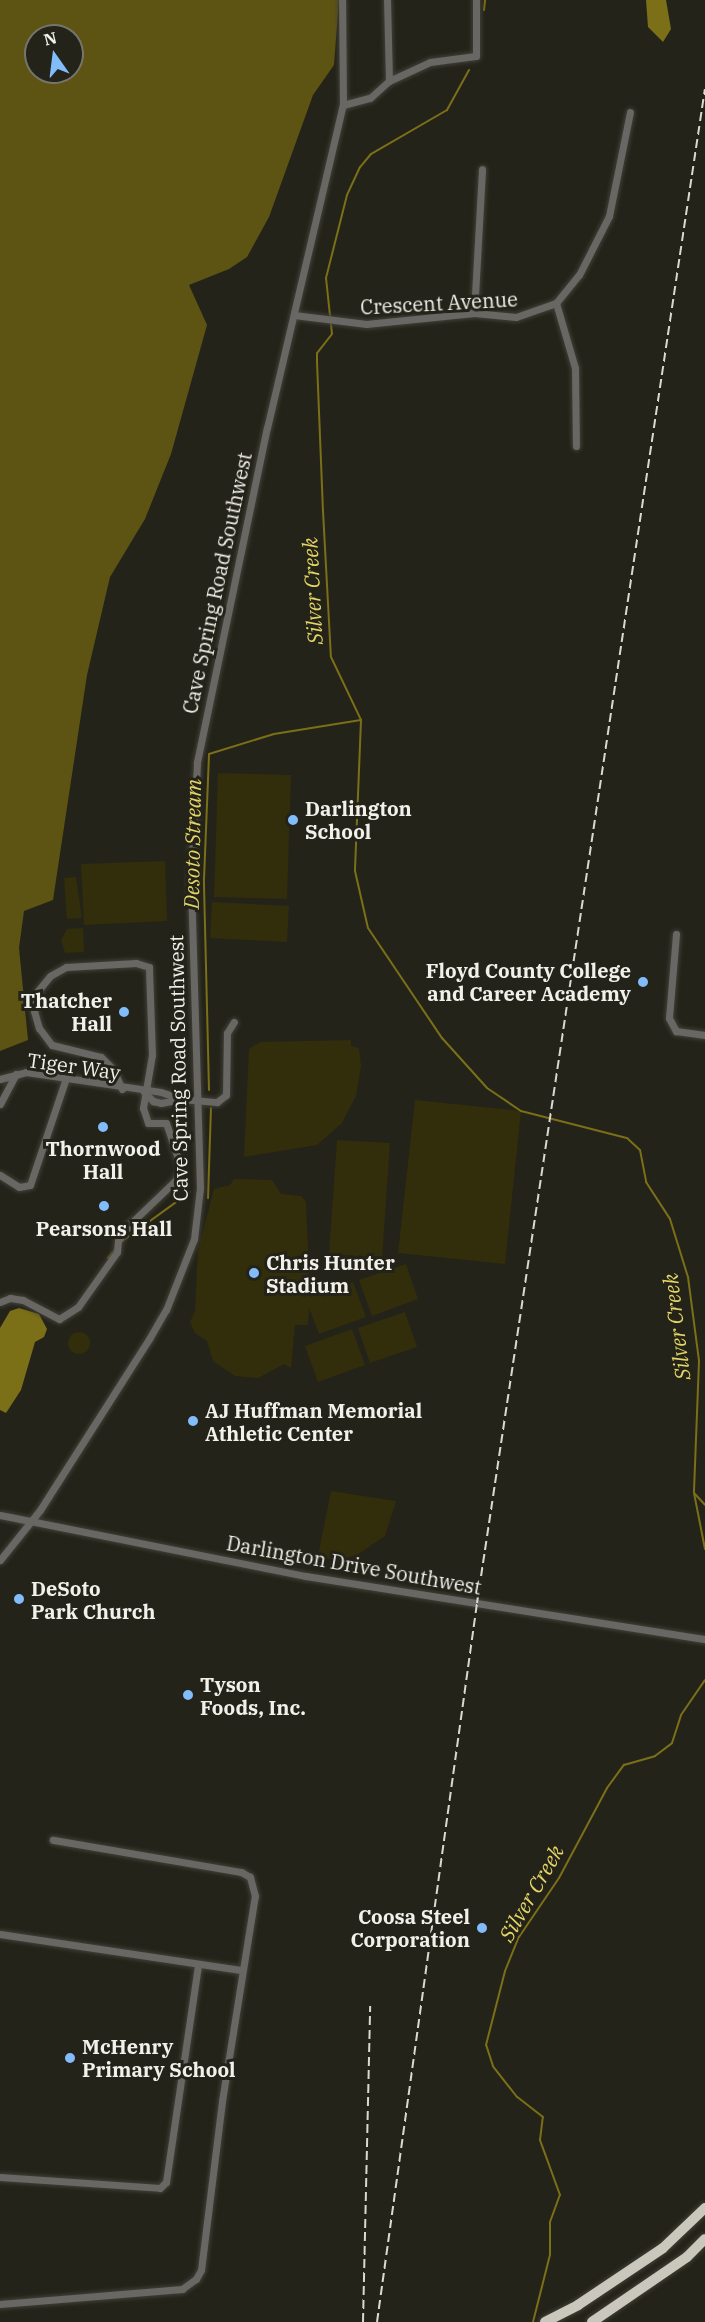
<!DOCTYPE html>
<html>
<head>
<meta charset="utf-8">
<style>
  body { margin:0 }
  #map { position:relative; width:705px; height:2322px; overflow:hidden; background:#24231a; font-family:"IBM Plex Serif",serif }
  div>[style] { position:absolute }
  .green>* { inset:0; background:#322d0a }
  .round { border-radius:50% }
  .forest>* { inset:0; background:#5d5413 }
  .water>* { inset:0; background:#7b6f17 }
  .stream>* { height:2px; margin:-1px; padding:0 1px; transform-origin:1px; border-radius:1px; background:#7b6f17 }
  .roads { filter:drop-shadow(0 0 2px #414037) drop-shadow(0 0 2px #414037) }
  .minor>* { height:7px; margin:-3.5px; padding:0 3.5px; transform-origin:3.5px; border-radius:3.5px; background:#686763 }
  .highway>* { height:10px; margin:-5px; padding:0 5px; transform-origin:5px; border-radius:5px; background:#cac8bc }
  .rail>* { height:2px; margin-top:-1px; transform-origin:0; background:repeating-linear-gradient(90deg,#d9d8d1 0 9px,transparent 0 13.5px) }
  .dots>* { width:16px; height:16px; translate:-50% -50%; box-sizing:border-box; border:3px solid #24231a; border-radius:50% }
  span { translate:-50% -50%; white-space:nowrap; text-align:center; line-height:1.15; -webkit-text-stroke:6px #24231a; paint-order:stroke }
  .street-label { font-size:20px; color:#f1f0ea }
  .poi-label { font-size:20px; color:#f1f0ea; font-weight:700 }
  .left { translate:0 -50%; text-align:left }
  .right { translate:-100% -50%; text-align:right }
  .water-label { font-size:21px; color:#e5d565; font-style:italic }
  .north { position:absolute; left:24px; top:24px; width:60px; height:60px; box-sizing:border-box; background:#24231a; border:2px solid #76756d; border-radius:50%; rotate:346deg; font-size:16px; font-weight:700; line-height:24px; text-align:center; color:#f1f0ea }
  .north::after { content:''; display:block; margin:auto; width:21px; height:27px; background:#83bcfa; clip-path:polygon(50% 0,100% 100%,50% 72%,0 100%) }
</style>
</head>
<body>
<div id="map">
  <div class="green">
    <div style="clip-path:polygon(218px 773px,291px 775px,287px 899px,214px 897px)"></div>
    <div style="clip-path:polygon(165px 861px,167px 921px,84px 925px,81px 864px)"></div>
    <div style="clip-path:polygon(76px 877px,82px 918px,67px 919px,64px 878px)"></div>
    <div style="clip-path:polygon(212px 902px,289px 906px,287px 942px,210px 938px)"></div>
    <div style="clip-path:polygon(83px 928px,84px 952px,65px 953px,61px 940px,67px 929px)"></div>
    <div style="clip-path:polygon(351px 1040px,351px 1046px,359px 1048px,361px 1066px,356px 1096px,342px 1123px,317px 1145px,244px 1157px,249px 1049px,260px 1042px)"></div>
    <div style="clip-path:polygon(415px 1100px,521px 1111px,505px 1264px,398px 1253px)"></div>
    <div style="clip-path:polygon(337px 1140px,390px 1143px,382px 1258px,329px 1254px)"></div>
    <div style="clip-path:polygon(234px 1179px,272px 1180px,281px 1194px,301px 1196px,306px 1202px,310px 1297px,353px 1282px,366px 1317px,319px 1334px,309px 1308px,308px 1325px,295px 1325px,291px 1368px,284px 1364px,258px 1378px,235px 1376px,213px 1361px,207px 1341px,195px 1333px,190px 1322px,195px 1311px,198px 1251px,214px 1189px,230px 1185px)"></div>
    <div style="clip-path:polygon(406px 1264px,418px 1299px,372px 1316px,359px 1280px)"></div>
    <div style="clip-path:polygon(405px 1312px,417px 1347px,370px 1363px,358px 1328px)"></div>
    <div style="clip-path:polygon(352px 1329px,365px 1365px,318px 1382px,305px 1346px)"></div>
    <div class="round" style="left:68px;top:1332px;width:22px;height:22px"></div>
    <div style="clip-path:polygon(331px 1491px,396px 1501px,385px 1536px,357px 1555px,335px 1560px,318px 1556px)"></div>
  </div>
  <div class="forest">
    <div style="clip-path:polygon(evenodd,0 0,339px 0,334px 65px,313px 95px,269px 217px,247px 257px,229px 269px,189px 285px,207px 325px,171px 454px,145px 519px,110px 577px,87px 675px,53px 900px,24px 911px,19px 948px,28px 1040px,0 1051px,0 0,36px 36px,72px 36px,72px 72px,36px 72px,36px 36px)"></div>
  </div>
  <div class="water">
    <div style="clip-path:polygon(646px 0,666px 0,671px 29px,663px 42px,648px 27px)"></div>
    <div style="clip-path:polygon(19px 1308px,39px 1314px,47px 1329px,44px 1337px,35px 1342px,21px 1390px,6px 1413px,0 1410px,0 1328px,10px 1311px)"></div>
  </div>
  <div class="stream">
    <div style="left:484px;top:10px;width:10px;rotate:-84deg"></div>
    <div style="left:469px;top:70px;width:46px;rotate:118.8deg"></div>
    <div style="left:447px;top:110px;width:88px;rotate:149.9deg"></div>
    <div style="left:371px;top:154px;width:17px;rotate:130deg"></div>
    <div style="left:360px;top:167px;width:31px;rotate:115deg"></div>
    <div style="left:347px;top:195px;width:86px;rotate:104.2deg"></div>
    <div style="left:326px;top:278px;width:56px;rotate:83.9deg"></div>
    <div style="left:332px;top:334px;width:24px;rotate:128deg"></div>
    <div style="left:317px;top:353px;width:9px;rotate:90deg"></div>
    <div style="left:317px;top:362px;width:149px;rotate:87.7deg"></div>
    <div style="left:323px;top:511px;width:146px;rotate:86.9deg"></div>
    <div style="left:331px;top:657px;width:70px;rotate:64.5deg"></div>
    <div style="left:361px;top:720px;width:151px;rotate:92.3deg"></div>
    <div style="left:355px;top:871px;width:58px;rotate:77.2deg"></div>
    <div style="left:368px;top:928px;width:133px;rotate:56.1deg"></div>
    <div style="left:442px;top:1038px;width:67px;rotate:48deg"></div>
    <div style="left:487px;top:1088px;width:41px;rotate:34.1deg"></div>
    <div style="left:521px;top:1111px;width:109px;rotate:14.3deg"></div>
    <div style="left:627px;top:1138px;width:18px;rotate:43deg"></div>
    <div style="left:640px;top:1150px;width:33px;rotate:79deg"></div>
    <div style="left:646px;top:1182px;width:44px;rotate:57deg"></div>
    <div style="left:670px;top:1219px;width:61px;rotate:72.8deg"></div>
    <div style="left:688px;top:1277px;width:85px;rotate:82.5deg"></div>
    <div style="left:699px;top:1361px;width:132px;rotate:92.2deg"></div>
    <div style="left:694px;top:1493px;width:57px;rotate:78.9deg"></div>
    <div style="left:209px;top:1090px;width:211px;rotate:-91.4deg"></div>
    <div style="left:204px;top:879px;width:125px;rotate:-87.7deg"></div>
    <div style="left:209px;top:754px;width:68px;rotate:-17.1deg"></div>
    <div style="left:274px;top:734px;width:88px;rotate:-9.1deg"></div>
    <div style="left:208px;top:1198px;width:90px;rotate:-88.1deg"></div>
    <div style="left:121px;top:1242px;width:85px;rotate:-35.9deg"></div>
    <div style="left:108px;top:1258px;width:13px;rotate:-51deg"></div>
    <div style="left:694px;top:1493px;width:16px;rotate:47deg"></div>
    <div style="left:533px;top:2322px;width:69px;rotate:-75.8deg"></div>
    <div style="left:550px;top:2255px;width:33px;rotate:-90deg"></div>
    <div style="left:550px;top:2222px;width:29px;rotate:-70deg"></div>
    <div style="left:560px;top:2195px;width:59px;rotate:-110deg"></div>
    <div style="left:540px;top:2140px;width:23px;rotate:-83deg"></div>
    <div style="left:543px;top:2117px;width:33px;rotate:-142deg"></div>
    <div style="left:517px;top:2097px;width:39px;rotate:-128deg"></div>
    <div style="left:493px;top:2066px;width:22px;rotate:-108deg"></div>
    <div style="left:486px;top:2045px;width:76px;rotate:-75.6deg"></div>
    <div style="left:505px;top:1971px;width:37px;rotate:-68deg"></div>
    <div style="left:519px;top:1937px;width:71px;rotate:-55.9deg"></div>
    <div style="left:559px;top:1878px;width:102px;rotate:-61.9deg"></div>
    <div style="left:607px;top:1788px;width:29px;rotate:-54deg"></div>
    <div style="left:624px;top:1765px;width:32px;rotate:-16deg"></div>
    <div style="left:655px;top:1756px;width:21px;rotate:-37deg"></div>
    <div style="left:672px;top:1743px;width:29px;rotate:-72deg"></div>
    <div style="left:681px;top:1715px;width:42px;rotate:-55.6deg"></div>
  </div>
  <div class="roads">
    <div class="minor">
      <div style="left:389px;top:81px;width:45px;rotate:-24.9deg"></div>
      <div style="left:430px;top:62px;width:46px;rotate:-7.4deg"></div>
      <div style="left:476px;top:56px;width:56px;rotate:-90deg"></div>
      <div style="left:343px;top:105px;width:28px;rotate:-15deg"></div>
      <div style="left:370px;top:98px;width:25px;rotate:-42deg"></div>
      <div style="left:389px;top:81px;width:81px;rotate:-91.4deg"></div>
      <div style="left:556px;top:303px;width:68px;rotate:73.7deg"></div>
      <div style="left:575px;top:368px;width:78px;rotate:89.3deg"></div>
      <div style="left:474px;top:313px;width:144px;rotate:-86.8deg"></div>
      <div style="left:294px;top:315px;width:73px;rotate:7.1deg"></div>
      <div style="left:366px;top:324px;width:109px;rotate:-5.8deg"></div>
      <div style="left:474px;top:313px;width:42px;rotate:5.4deg"></div>
      <div style="left:516px;top:317px;width:42px;rotate:-19.3deg"></div>
      <div style="left:556px;top:303px;width:36px;rotate:-51deg"></div>
      <div style="left:579px;top:275px;width:66px;rotate:-63deg"></div>
      <div style="left:609px;top:216px;width:106px;rotate:-78.6deg"></div>
      <div style="left:676px;top:934px;width:84px;rotate:94.8deg"></div>
      <div style="left:669px;top:1018px;width:15px;rotate:62deg"></div>
      <div style="left:676px;top:1031px;width:29px;rotate:8deg"></div>
      <div style="left:0;top:1079px;width:27px;rotate:-15deg"></div>
      <div style="left:26px;top:1072px;width:136px;rotate:8.4deg"></div>
      <div style="left:161px;top:1092px;width:21px;rotate:19deg"></div>
      <div style="left:181px;top:1099px;width:36px;rotate:5deg"></div>
      <div style="left:217px;top:1102px;width:11px;rotate:-38deg"></div>
      <div style="left:226px;top:1095px;width:62px;rotate:-89.1deg"></div>
      <div style="left:227px;top:1033px;width:13px;rotate:-58deg"></div>
      <div style="left:144px;top:1092px;width:13px;rotate:45deg"></div>
      <div style="left:153px;top:1101px;width:8px;rotate:14deg"></div>
      <div style="left:161px;top:1103px;width:20px;rotate:-11deg"></div>
      <div style="left:0;top:1104px;width:34px;rotate:-62deg"></div>
      <div style="left:0;top:1175px;width:22px;rotate:32deg"></div>
      <div style="left:19px;top:1187px;width:11px;rotate:-10deg"></div>
      <div style="left:30px;top:1185px;width:113px;rotate:-71.4deg"></div>
      <div style="left:0;top:1302px;width:11px;rotate:-22deg"></div>
      <div style="left:10px;top:1298px;width:13px;rotate:9deg"></div>
      <div style="left:23px;top:1300px;width:41px;rotate:27.8deg"></div>
      <div style="left:59px;top:1319px;width:22px;rotate:-32deg"></div>
      <div style="left:78px;top:1307px;width:67px;rotate:-54.7deg"></div>
      <div style="left:117px;top:1252px;width:11px;rotate:-85deg"></div>
      <div style="left:118px;top:1241px;width:19px;rotate:-55deg"></div>
      <div style="left:129px;top:1225px;width:65px;rotate:-43.8deg"></div>
      <div style="left:176px;top:1180px;width:14px;rotate:-69deg"></div>
      <div style="left:181px;top:1167px;width:46px;rotate:-108.8deg"></div>
      <div style="left:166px;top:1123px;width:18px;rotate:180deg"></div>
      <div style="left:148px;top:1123px;width:16px;rotate:-108deg"></div>
      <div style="left:143px;top:1108px;width:54px;rotate:-80.4deg"></div>
      <div style="left:152px;top:1055px;width:88px;rotate:-92deg"></div>
      <div style="left:149px;top:967px;width:14px;rotate:-163deg"></div>
      <div style="left:136px;top:963px;width:70px;rotate:176.7deg"></div>
      <div style="left:66px;top:967px;width:18px;rotate:151deg"></div>
      <div style="left:50px;top:976px;width:19px;rotate:129deg"></div>
      <div style="left:38px;top:991px;width:20px;rotate:101deg"></div>
      <div style="left:34px;top:1011px;width:18px;rotate:74deg"></div>
      <div style="left:39px;top:1028px;width:21px;rotate:53deg"></div>
      <div style="left:52px;top:1045px;width:50px;rotate:13.8deg"></div>
      <div style="left:101px;top:1057px;width:17px;rotate:45deg"></div>
      <div style="left:113px;top:1069px;width:22px;rotate:66deg"></div>
      <div style="left:0;top:1515px;width:312px;rotate:11.3deg"></div>
      <div style="left:306px;top:1576px;width:404px;rotate:9deg"></div>
      <div style="left:0;top:1560px;width:64px;rotate:-51.3deg"></div>
      <div style="left:40px;top:1510px;width:203px;rotate:-57.5deg"></div>
      <div style="left:149px;top:1339px;width:34px;rotate:-60deg"></div>
      <div style="left:166px;top:1310px;width:76px;rotate:-68.5deg"></div>
      <div style="left:194px;top:1239px;width:51px;rotate:-83.3deg"></div>
      <div style="left:200px;top:1188px;width:310px;rotate:-91.7deg"></div>
      <div style="left:191px;top:878px;width:116px;rotate:-87deg"></div>
      <div style="left:197px;top:762px;width:341px;rotate:-78.2deg"></div>
      <div style="left:267px;top:428px;width:332px;rotate:-76.8deg"></div>
      <div style="left:343px;top:105px;width:105px;rotate:-90.5deg"></div>
      <div style="left:0;top:1934px;width:245px;rotate:8.5deg"></div>
      <div style="left:0;top:2177px;width:160px;rotate:3.9deg"></div>
      <div style="left:160px;top:2188px;width:8px;rotate:-45deg"></div>
      <div style="left:166px;top:2182px;width:220px;rotate:-81.6deg"></div>
      <div style="left:0;top:2304px;width:183px;rotate:-4.7deg"></div>
      <div style="left:182px;top:2289px;width:17px;rotate:-36deg"></div>
      <div style="left:196px;top:2279px;width:10px;rotate:-61deg"></div>
      <div style="left:201px;top:2270px;width:170px;rotate:-82.9deg"></div>
      <div style="left:222px;top:2101px;width:208px;rotate:-80.9deg"></div>
      <div style="left:255px;top:1896px;width:20px;rotate:-105deg"></div>
      <div style="left:250px;top:1877px;width:10px;rotate:-151deg"></div>
      <div style="left:241px;top:1872px;width:191px;rotate:-170.3deg"></div>
    </div>
    <div class="highway">
      <div style="left:545px;top:2322px;width:37px;rotate:-27deg"></div>
      <div style="left:578px;top:2305px;width:102px;rotate:-33.8deg"></div>
      <div style="left:663px;top:2248px;width:58px;rotate:-43.6deg"></div>
      <div style="left:592px;top:2322px;width:115px;rotate:-34.4deg"></div>
      <div style="left:687px;top:2257px;width:25px;rotate:-45deg"></div>
    </div>
  </div>
  <div class="rail">
    <div style="left:363px;top:2322px;width:316px;rotate:-88.7deg"></div>
    <div style="left:377px;top:2322px;width:726px;rotate:-82.08deg"></div>
    <div style="left:477px;top:1603px;width:1531px;rotate:-81.44deg"></div>
  </div>
  <div class="dots">
    <div style="left:293px;top:820px;background:#83bcfa"></div>
    <div style="left:643px;top:982px;background:#83bcfa"></div>
    <div style="left:124px;top:1012px;background:#83bcfa"></div>
    <div style="left:103px;top:1127px;background:#83bcfa"></div>
    <div style="left:104px;top:1206px;background:#83bcfa"></div>
    <div style="left:254px;top:1273px;background:#83bcfa"></div>
    <div style="left:193px;top:1421px;background:#83bcfa"></div>
    <div style="left:19px;top:1599px;background:#83bcfa"></div>
    <div style="left:188px;top:1695px;background:#83bcfa"></div>
    <div style="left:482px;top:1928px;background:#83bcfa"></div>
    <div style="left:70px;top:2058px;background:#83bcfa"></div>
  </div>
  <div class="street-label">
    <span style="left:439px;top:303px;rotate:-3deg">Crescent Avenue</span>
    <span style="left:217px;top:583px;rotate:-78deg">Cave Spring Road Southwest</span>
    <span style="left:74px;top:1066px;rotate:8deg">Tiger Way</span>
    <span style="left:178px;top:1068px;rotate:-91deg">Cave Spring Road Southwest</span>
    <span style="left:354px;top:1565px;rotate:10deg">Darlington Drive Southwest</span>
  </div>
  <div class="poi-label">
    <span class="left" style="left:305px;top:820px">Darlington<br>School</span>
    <span class="right" style="left:631px;top:982px">Floyd County College<br>and Career Academy</span>
    <span class="right" style="left:112px;top:1012px">Thatcher<br>Hall</span>
    <span style="left:103px;top:1160px">Thornwood<br>Hall</span>
    <span style="left:104px;top:1228px">Pearsons Hall</span>
    <span class="left" style="left:266px;top:1274px">Chris Hunter<br>Stadium</span>
    <span class="left" style="left:205px;top:1422px">AJ Huffman Memorial<br>Athletic Center</span>
    <span class="left" style="left:31px;top:1600px">DeSoto<br>Park Church</span>
    <span class="left" style="left:200px;top:1696px">Tyson<br>Foods, Inc.</span>
    <span class="right" style="left:470px;top:1928px">Coosa Steel<br>Corporation</span>
    <span class="left" style="left:82px;top:2058px">McHenry<br>Primary School</span>
  </div>
  <div class="water-label">
    <span style="left:312px;top:591px;rotate:-93deg">Silver Creek</span>
    <span style="left:192px;top:844px;rotate:-89deg">Desoto Stream</span>
    <span style="left:676px;top:1327px;rotate:-97deg">Silver Creek</span>
    <span style="left:531px;top:1893px;rotate:-60deg">Silver Creek</span>
  </div>
  <div class="north">N</div>
</div>
</body>
</html>
